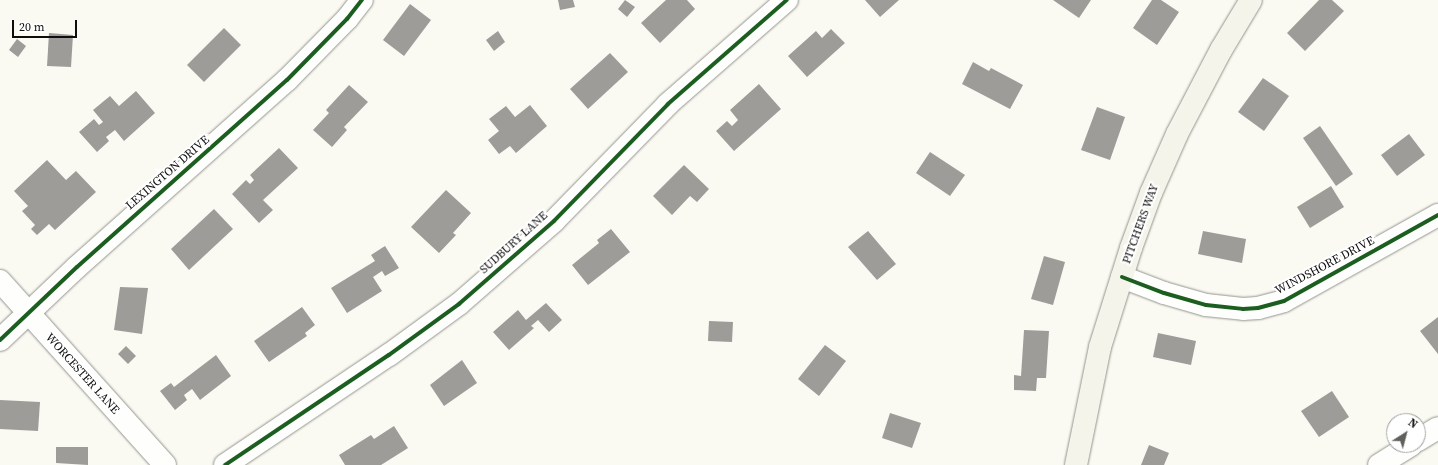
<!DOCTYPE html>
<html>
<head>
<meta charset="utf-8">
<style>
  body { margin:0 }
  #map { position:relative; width:1438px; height:465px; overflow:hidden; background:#fafaf2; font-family:"Source Serif 4",serif }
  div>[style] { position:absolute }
  .building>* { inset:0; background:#9e9c98 }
  .roads { filter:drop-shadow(0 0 1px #949490) drop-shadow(0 0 1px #949490) }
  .minor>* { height:22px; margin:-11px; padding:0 11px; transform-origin:11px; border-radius:11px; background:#fefefd }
  .secondary>* { height:22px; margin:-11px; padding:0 11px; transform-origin:11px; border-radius:11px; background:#f4f4ea }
  .cycleway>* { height:4px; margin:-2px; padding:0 2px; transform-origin:2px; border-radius:2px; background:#1b5e20 }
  span { translate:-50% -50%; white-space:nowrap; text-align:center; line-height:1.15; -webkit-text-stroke:4px #fff; paint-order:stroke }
  .street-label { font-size:12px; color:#0d0d0d }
  .north { position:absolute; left:1386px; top:413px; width:40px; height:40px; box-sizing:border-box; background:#fff; border:1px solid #9e9e9e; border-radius:50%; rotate:36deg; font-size:11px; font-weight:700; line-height:16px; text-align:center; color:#0d0d0d }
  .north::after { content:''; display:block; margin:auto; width:14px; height:18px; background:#60605d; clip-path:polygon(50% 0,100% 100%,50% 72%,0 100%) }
  .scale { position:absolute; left:12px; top:20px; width:65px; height:18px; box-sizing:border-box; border:2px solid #0d0d0d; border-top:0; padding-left:5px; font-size:12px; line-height:14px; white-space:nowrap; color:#0d0d0d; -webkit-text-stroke:3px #fff; paint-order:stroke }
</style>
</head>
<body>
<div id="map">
  <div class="building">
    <div style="clip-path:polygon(558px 0,573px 0,575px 7px,560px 10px)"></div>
    <div style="clip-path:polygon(625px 0,635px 7px,627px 17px,618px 9px)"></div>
    <div style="clip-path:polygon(666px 0,687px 0,695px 9px,660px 43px,641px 23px)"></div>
    <div style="clip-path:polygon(865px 0,899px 0,880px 17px)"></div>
    <div style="clip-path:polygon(1053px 0,1091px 0,1079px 18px)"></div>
    <div style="clip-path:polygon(1152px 0,1161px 0,1179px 12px,1157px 45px,1133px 28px)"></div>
    <div style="clip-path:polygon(1319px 0,1332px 0,1344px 11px,1305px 51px,1287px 33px)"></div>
    <div style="clip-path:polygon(410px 4px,431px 20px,404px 56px,383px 40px)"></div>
    <div style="clip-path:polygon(224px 28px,241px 45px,204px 82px,187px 65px)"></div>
    <div style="clip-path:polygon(831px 29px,845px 43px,807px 77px,788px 56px,816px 31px,822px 38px)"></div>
    <div style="clip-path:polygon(498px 31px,505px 42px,494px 51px,486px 40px)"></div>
    <div style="clip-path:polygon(49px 33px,73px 35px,71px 67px,47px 66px)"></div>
    <div style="clip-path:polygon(17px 39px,26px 46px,18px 57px,9px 50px)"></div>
    <div style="clip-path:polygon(610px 53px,628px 72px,588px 109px,570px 89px)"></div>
    <div style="clip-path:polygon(973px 62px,989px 71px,991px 68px,1023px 85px,1010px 109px,962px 84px)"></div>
    <div style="clip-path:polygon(1263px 78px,1289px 96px,1264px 131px,1238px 112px)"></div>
    <div style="clip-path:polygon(759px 84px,781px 109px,734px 151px,716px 131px,727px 121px,732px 126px,738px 120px,730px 110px)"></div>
    <div style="clip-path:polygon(349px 85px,368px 102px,344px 127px,347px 130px,332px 147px,313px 130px,329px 113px,326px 110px)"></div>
    <div style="clip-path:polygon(136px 91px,155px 113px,124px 141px,115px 130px,106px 137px,109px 141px,97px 152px,79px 132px,94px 119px,99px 125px,103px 122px,93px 110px,110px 96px,119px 106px)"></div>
    <div style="clip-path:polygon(530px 105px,547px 126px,516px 153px,510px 146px,499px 154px,488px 140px,499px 131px,489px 119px,506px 106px,515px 117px)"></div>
    <div style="clip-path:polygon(1097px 107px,1125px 117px,1110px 160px,1081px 150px)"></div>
    <div style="clip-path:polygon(1320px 126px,1353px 174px,1336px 186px,1303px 138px)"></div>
    <div style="clip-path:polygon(1409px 134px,1425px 155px,1397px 176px,1381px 155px)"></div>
    <div style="clip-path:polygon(279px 148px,298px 168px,263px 200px,273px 210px,259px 223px,232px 194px,246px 180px,250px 184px,254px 180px,250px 175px)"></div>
    <div style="clip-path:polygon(930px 152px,965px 175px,950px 196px,916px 173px)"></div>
    <div style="clip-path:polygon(47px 160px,66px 180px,76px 171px,96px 192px,55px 230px,49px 224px,37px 235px,31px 229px,35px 225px,22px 211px,28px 206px,14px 191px)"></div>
    <div style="clip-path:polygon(684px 165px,709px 189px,697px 202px,690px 196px,672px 215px,653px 196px)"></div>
    <div style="clip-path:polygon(1331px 186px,1344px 207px,1310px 228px,1297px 207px)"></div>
    <div style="clip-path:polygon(446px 190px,471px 213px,453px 233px,456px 235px,439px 253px,411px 227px)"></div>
    <div style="clip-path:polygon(214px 209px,233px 229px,189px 270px,171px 249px)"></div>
    <div style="clip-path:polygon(611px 229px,630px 252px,588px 285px,572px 265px,599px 243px,597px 240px)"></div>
    <div style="clip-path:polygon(868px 231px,896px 264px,877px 280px,848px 247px)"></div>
    <div style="clip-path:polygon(1203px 231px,1246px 239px,1242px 263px,1198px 254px)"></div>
    <div style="clip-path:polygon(385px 246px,399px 268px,385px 276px,382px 271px,373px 277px,382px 291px,347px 313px,331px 288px,375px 261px,371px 255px)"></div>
    <div style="clip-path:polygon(1044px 256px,1065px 262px,1053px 305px,1031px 299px)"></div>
    <div style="clip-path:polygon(120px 287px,148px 288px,142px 334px,114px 330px)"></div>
    <div style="clip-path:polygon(546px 303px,562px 320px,549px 332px,538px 320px,531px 326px,534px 328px,509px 350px,493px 332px,518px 310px,526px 320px)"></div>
    <div style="clip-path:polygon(302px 307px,315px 325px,305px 333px,307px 336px,269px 362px,254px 341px)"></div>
    <div style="clip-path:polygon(1438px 317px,1438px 354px,1420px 331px)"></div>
    <div style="clip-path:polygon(709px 321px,733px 322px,732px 342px,708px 341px)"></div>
    <div style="clip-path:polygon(1024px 330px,1049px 331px,1046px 378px,1037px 378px,1036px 391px,1014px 390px,1014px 375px,1021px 376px)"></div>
    <div style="clip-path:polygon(1158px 333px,1196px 341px,1191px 365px,1153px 357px)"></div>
    <div style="clip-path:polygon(825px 345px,846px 361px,819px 396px,798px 379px)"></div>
    <div style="clip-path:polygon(126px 346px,136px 356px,128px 364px,118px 354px)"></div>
    <div style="clip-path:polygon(216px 355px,231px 376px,200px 400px,192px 389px,184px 395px,187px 400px,175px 410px,160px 391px,171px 383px,174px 387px)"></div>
    <div style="clip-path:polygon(462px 360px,477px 383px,444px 406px,430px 385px)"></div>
    <div style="clip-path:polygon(1332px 391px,1349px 417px,1319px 437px,1301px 411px)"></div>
    <div style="clip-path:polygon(0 400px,40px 402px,38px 431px,0 429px)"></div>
    <div style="clip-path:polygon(890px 413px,921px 423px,912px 448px,882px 438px)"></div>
    <div style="clip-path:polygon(394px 426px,408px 448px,381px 465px,345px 465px,339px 455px,371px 435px,374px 439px)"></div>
    <div style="clip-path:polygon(1149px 445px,1169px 453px,1164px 465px,1141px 465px)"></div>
    <div style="clip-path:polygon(56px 447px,88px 447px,88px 465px,56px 463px)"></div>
  </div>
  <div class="roads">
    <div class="minor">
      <div style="left:1122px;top:277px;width:45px;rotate:20.9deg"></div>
      <div style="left:1164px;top:293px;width:44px;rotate:15.9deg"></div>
      <div style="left:1206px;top:305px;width:37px;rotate:6deg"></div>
      <div style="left:1243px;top:309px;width:15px;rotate:-4deg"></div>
      <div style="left:1258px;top:308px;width:27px;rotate:-15deg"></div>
      <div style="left:1284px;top:301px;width:176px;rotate:-29.2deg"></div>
      <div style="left:0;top:281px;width:247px;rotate:48.1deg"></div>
      <div style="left:0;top:340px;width:106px;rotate:-43.5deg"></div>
      <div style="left:77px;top:267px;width:281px;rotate:-41.7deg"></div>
      <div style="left:287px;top:80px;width:86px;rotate:-45.5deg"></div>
      <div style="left:347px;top:19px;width:24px;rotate:-52deg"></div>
      <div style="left:1418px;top:440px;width:23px;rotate:-31deg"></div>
      <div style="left:225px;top:465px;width:197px;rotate:-33.9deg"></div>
      <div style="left:389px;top:355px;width:87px;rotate:-36.1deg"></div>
      <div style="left:459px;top:304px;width:126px;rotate:-41.1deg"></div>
      <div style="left:554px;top:221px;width:163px;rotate:-45.7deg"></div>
      <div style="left:668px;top:104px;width:158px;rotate:-41.2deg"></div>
      <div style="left:1379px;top:465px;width:38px;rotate:-32deg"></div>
    </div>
    <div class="secondary">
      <div style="left:1076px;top:465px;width:120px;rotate:-78.5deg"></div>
      <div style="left:1100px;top:347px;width:104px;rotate:-72.6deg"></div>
      <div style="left:1131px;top:248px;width:59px;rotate:-70deg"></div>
      <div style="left:1151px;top:193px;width:64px;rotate:-66.2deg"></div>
      <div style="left:1177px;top:134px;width:95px;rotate:-62.4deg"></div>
      <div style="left:1221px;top:50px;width:58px;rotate:-59deg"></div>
    </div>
  </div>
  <div class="cycleway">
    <div style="left:1122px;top:277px;width:45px;rotate:20.9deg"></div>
    <div style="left:1164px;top:293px;width:44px;rotate:15.9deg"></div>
    <div style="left:1206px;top:305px;width:37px;rotate:6deg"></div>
    <div style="left:1243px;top:309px;width:15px;rotate:-4deg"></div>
    <div style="left:1258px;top:308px;width:27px;rotate:-15deg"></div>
    <div style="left:1284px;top:301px;width:176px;rotate:-29.2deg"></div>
    <div style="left:0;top:340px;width:106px;rotate:-43.5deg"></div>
    <div style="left:77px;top:267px;width:281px;rotate:-41.7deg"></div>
    <div style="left:287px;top:80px;width:86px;rotate:-45.5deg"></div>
    <div style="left:347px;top:19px;width:24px;rotate:-52deg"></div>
    <div style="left:225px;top:465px;width:197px;rotate:-33.9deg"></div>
    <div style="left:389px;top:355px;width:87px;rotate:-36.1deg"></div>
    <div style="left:459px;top:304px;width:126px;rotate:-41.1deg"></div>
    <div style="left:554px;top:221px;width:163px;rotate:-45.7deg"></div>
    <div style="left:668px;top:104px;width:158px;rotate:-41.2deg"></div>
  </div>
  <div class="street-label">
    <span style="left:168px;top:173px;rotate:-41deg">LEXINGTON DRIVE</span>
    <span style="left:1141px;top:224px;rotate:-70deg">PITCHERS WAY</span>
    <span style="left:514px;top:243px;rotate:-42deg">SUDBURY LANE</span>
    <span style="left:1325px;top:266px;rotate:-28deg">WINDSHORE DRIVE</span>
    <span style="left:82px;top:374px;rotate:48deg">WORCESTER LANE</span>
  </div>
  <div class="north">N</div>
  <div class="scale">20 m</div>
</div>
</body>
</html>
